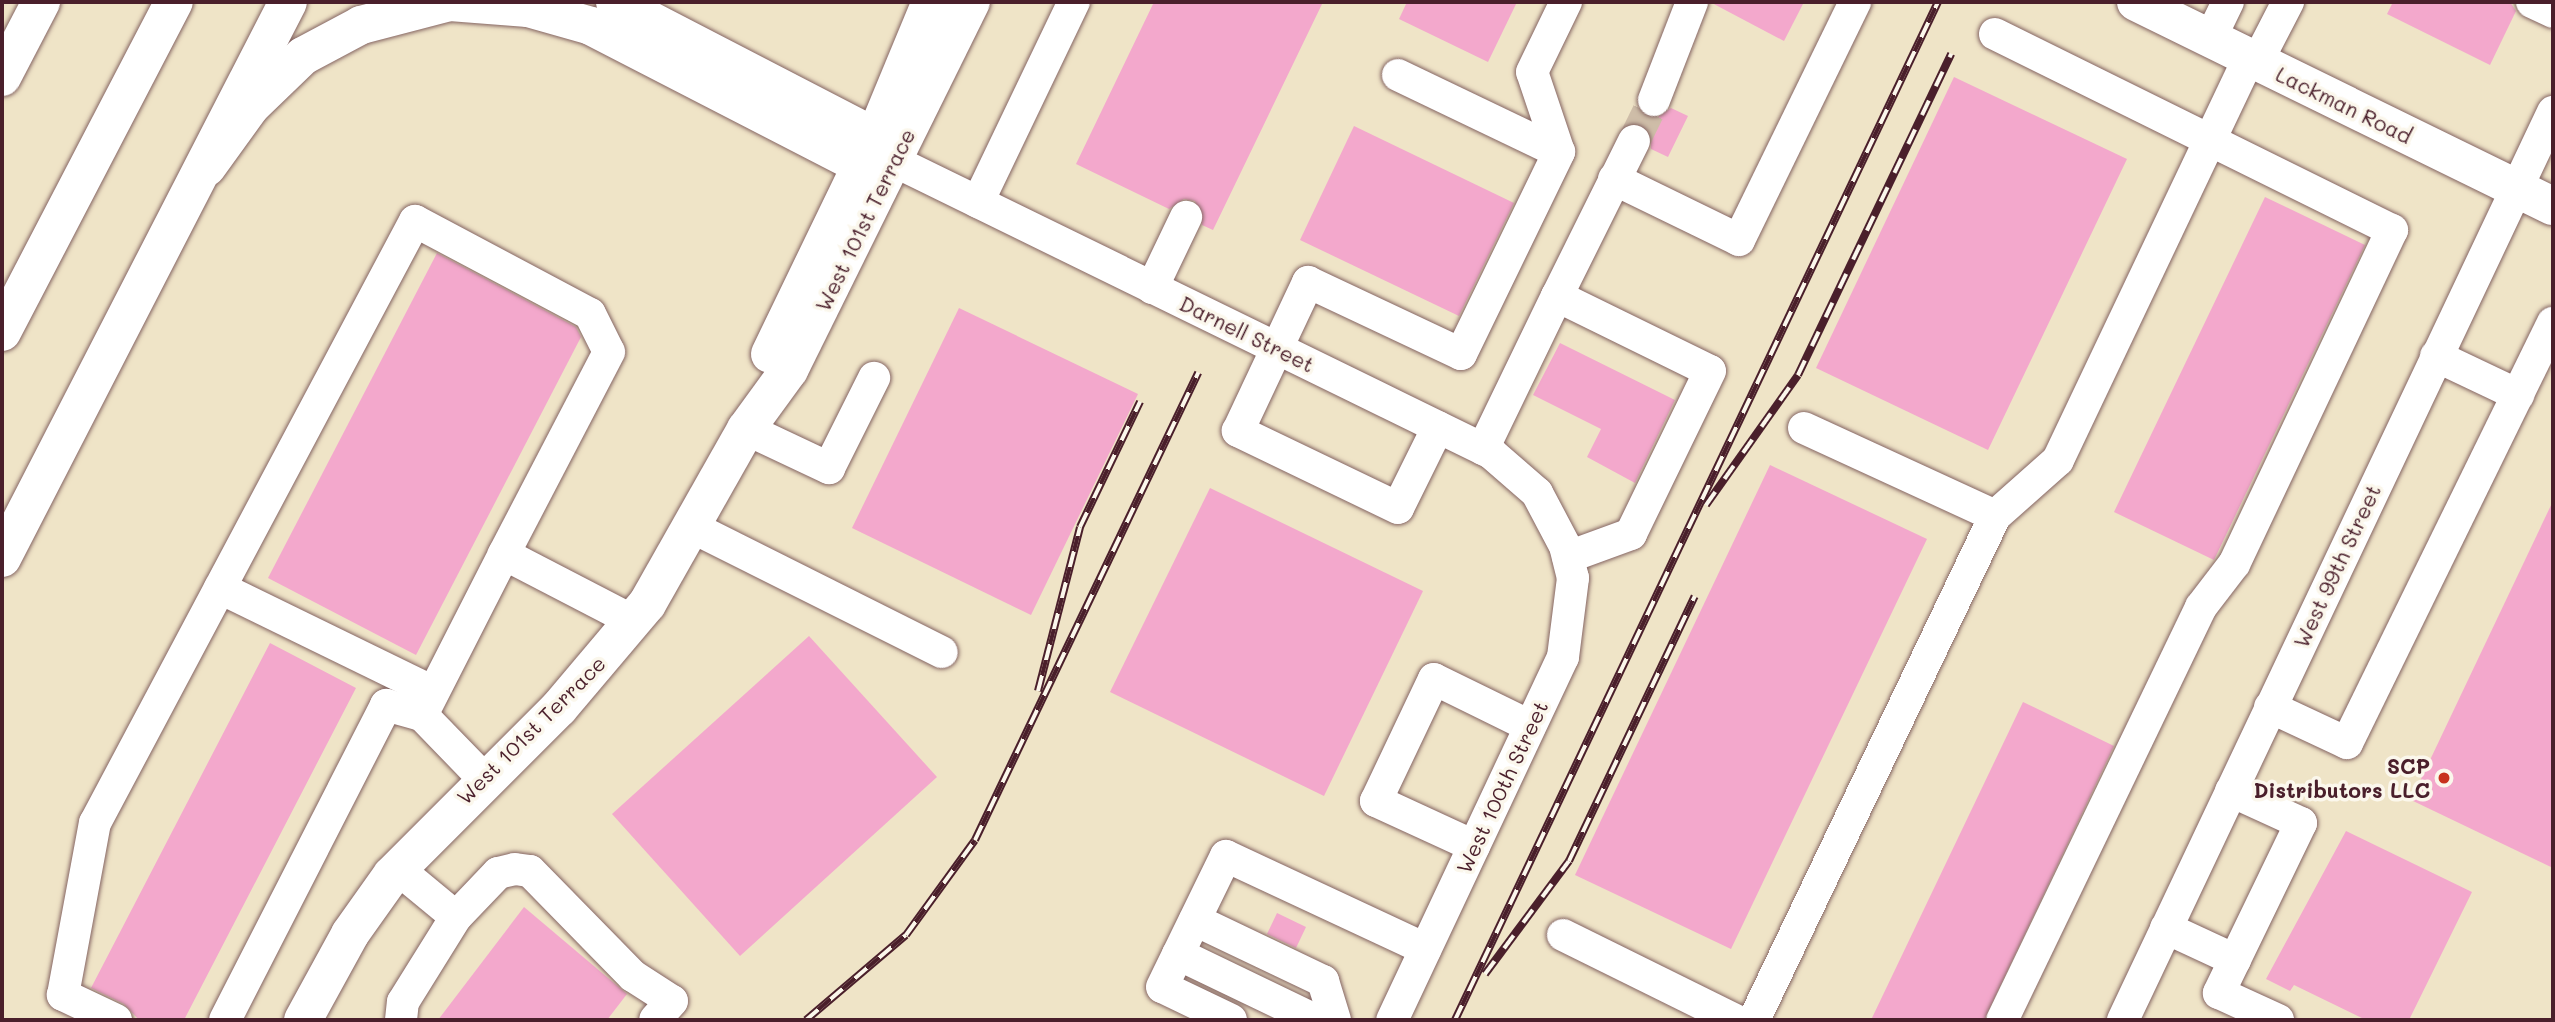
<!DOCTYPE html>
<html>
<head>
<meta charset="utf-8">
<style>
  body { margin:0 }
  #map { position:relative; width:2555px; height:1022px; overflow:hidden; background:#efe4c7; font-family:Mali,sans-serif }
  div>[style] { position:absolute }
  .building>* { inset:0; background:#f3a8cc }
  .minor-tunnel>* { height:32px; margin-top:-16px; transform-origin:0; background:repeating-linear-gradient(90deg,#cebda8 0 32px,transparent 0 48px) }
  .roads { filter:drop-shadow(0 0 2px #846462) drop-shadow(0 0 2px #846462) }
  .minor>* { height:32px; margin:-16px; padding:0 16px; transform-origin:16px; border-radius:16px; background:#fff }
  .major>* { height:38px; margin:-19px; padding:0 19px; transform-origin:19px; border-radius:19px; background:#fff }
  .highway>* { height:38px; margin:-19px; padding:0 19px; transform-origin:19px; border-radius:19px; background:#fff }
  .rail>* { height:8px; margin-top:-4px; transform-origin:0; background:repeating-linear-gradient(90deg,#fbf7ec 0 16px,#4a1f2b 0 32px); box-sizing:border-box; border-block:2px solid #4a1f2b }
  .dots>* { width:19px; height:19px; translate:-50% -50%; box-sizing:border-box; border:4px solid #fbf7ec; border-radius:50% }
  span { translate:-50% -50%; white-space:nowrap; text-align:center; line-height:1.15; -webkit-text-stroke:7px #fbf7ec; paint-order:stroke }
  .street-label { font-size:21px; color:#4a1f2b }
  .poi-label { font-size:21px; color:#4a1f2b; font-weight:700 }
  .right { translate:-100% -50%; text-align:right }
  .frame { position:absolute; inset:0; border:4px solid #4a1f2b; pointer-events:none }
</style>
</head>
<body>
<div id="map">
  <div class="building">
    <div style="clip-path:polygon(1154px 2px,1323px 2px,1213px 230px,1202px 225px,1195px 201px,1184px 199px,1169px 209px,1076px 164px)"></div>
    <div style="clip-path:polygon(1407px 2px,1517px 2px,1488px 62px,1399px 19px)"></div>
    <div style="clip-path:polygon(1710px 2px,1804px 2px,1784px 41px)"></div>
    <div style="clip-path:polygon(2393px 2px,2510px 2px,2516px 11px,2490px 65px,2387px 14px)"></div>
    <div style="clip-path:polygon(1954px 77px,2127px 159px,1988px 450px,1816px 368px)"></div>
    <div style="clip-path:polygon(1671px 108px,1688px 116px,1668px 157px,1651px 149px,1650px 131px,1634px 123px,1639px 111px,1656px 118px)"></div>
    <div style="clip-path:polygon(1354px 126px,1514px 203px,1459px 316px,1300px 240px)"></div>
    <div style="clip-path:polygon(2265px 197px,2365px 245px,2214px 560px,2114px 512px)"></div>
    <div style="clip-path:polygon(437px 253px,576px 327px,581px 337px,416px 655px,268px 578px)"></div>
    <div style="clip-path:polygon(959px 308px,1138px 394px,1031px 615px,852px 528px)"></div>
    <div style="clip-path:polygon(1560px 343px,1675px 400px,1635px 483px,1587px 457px,1601px 429px,1533px 395px)"></div>
    <div style="clip-path:polygon(1770px 465px,1927px 539px,1731px 949px,1575px 875px)"></div>
    <div style="clip-path:polygon(1210px 488px,1423px 591px,1324px 796px,1110px 692px)"></div>
    <div style="clip-path:polygon(2553px 501px,2553px 868px,2411px 800px)"></div>
    <div style="clip-path:polygon(809px 636px,937px 777px,740px 956px,612px 814px)"></div>
    <div style="clip-path:polygon(270px 643px,356px 688px,184px 1020px,139px 1020px,124px 1004px,91px 988px)"></div>
    <div style="clip-path:polygon(2023px 702px,2114px 746px,1984px 1020px,1871px 1020px)"></div>
    <div style="clip-path:polygon(2346px 831px,2472px 892px,2409px 1020px,2366px 1020px,2294px 985px,2290px 991px,2266px 979px)"></div>
    <div style="clip-path:polygon(524px 907px,627px 994px,607px 1020px,438px 1020px)"></div>
    <div style="clip-path:polygon(1277px 913px,1306px 927px,1296px 948px,1267px 934px)"></div>
  </div>
  <div class="minor-tunnel">
    <div style="left:1634px;top:141px;width:46px;rotate:-64deg"></div>
  </div>
  <div class="roads">
    <div class="minor">
      <div style="left:2532px;top:2px;width:23px;rotate:25deg"></div>
      <div style="left:1995px;top:34px;width:443px;rotate:26.3deg"></div>
      <div style="left:2392px;top:230px;width:369px;rotate:115.3deg"></div>
      <div style="left:2234px;top:564px;width:54px;rotate:127.5deg"></div>
      <div style="left:2201px;top:607px;width:458px;rotate:115.7deg"></div>
      <div style="left:2210px;top:39px;width:41px;rotate:-64.1deg"></div>
      <div style="left:2257px;top:62px;width:68px;rotate:-62.7deg"></div>
      <div style="left:1398px;top:75px;width:178px;rotate:25.6deg"></div>
      <div style="left:1654px;top:100px;width:105px;rotate:-68.8deg"></div>
      <div style="left:894px;top:161px;width:665px;rotate:26.06deg"></div>
      <div style="left:1491px;top:453px;width:61px;rotate:41deg"></div>
      <div style="left:1537px;top:493px;width:60px;rotate:62.2deg"></div>
      <div style="left:1565px;top:546px;width:33px;rotate:76deg"></div>
      <div style="left:1573px;top:578px;width:80px;rotate:97.2deg"></div>
      <div style="left:1563px;top:657px;width:401px;rotate:115.2deg"></div>
      <div style="left:1614px;top:179px;width:139px;rotate:26deg"></div>
      <div style="left:1739px;top:240px;width:265px;rotate:-64deg"></div>
      <div style="left:978px;top:202px;width:222px;rotate:-64.4deg"></div>
      <div style="left:1152px;top:288px;width:79px;rotate:-64.4deg"></div>
      <div style="left:1557px;top:296px;width:173px;rotate:-63.6deg"></div>
      <div style="left:2436px;top:356px;width:91px;rotate:25.4deg"></div>
      <div style="left:1438px;top:427px;width:90px;rotate:116.3deg"></div>
      <div style="left:1398px;top:508px;width:178px;rotate:-154.3deg"></div>
      <div style="left:1238px;top:431px;width:165px;rotate:-64.8deg"></div>
      <div style="left:1308px;top:282px;width:169px;rotate:25.2deg"></div>
      <div style="left:1461px;top:354px;width:225px;rotate:-64.1deg"></div>
      <div style="left:1559px;top:152px;width:84px;rotate:-108.6deg"></div>
      <div style="left:1532px;top:72px;width:78px;rotate:-64.1deg"></div>
      <div style="left:1804px;top:428px;width:210px;rotate:24.7deg"></div>
      <div style="left:1995px;top:516px;width:84px;rotate:-41.6deg"></div>
      <div style="left:2058px;top:460px;width:445px;rotate:-64.6deg"></div>
      <div style="left:746px;top:429px;width:92px;rotate:25.2deg"></div>
      <div style="left:829px;top:468px;width:101px;rotate:-63.4deg"></div>
      <div style="left:1483px;top:449px;width:170px;rotate:-64.2deg"></div>
      <div style="left:1557px;top:296px;width:170px;rotate:26.1deg"></div>
      <div style="left:1710px;top:371px;width:181px;rotate:115.9deg"></div>
      <div style="left:1631px;top:534px;width:67px;rotate:159.9deg"></div>
      <div style="left:694px;top:528px;width:277px;rotate:26.6deg"></div>
      <div style="left:220px;top:588px;width:237px;rotate:26deg"></div>
      <div style="left:2270px;top:707px;width:85px;rotate:25.1deg"></div>
      <div style="left:2347px;top:743px;width:468px;rotate:-63.9deg"></div>
      <div style="left:484px;top:779px;width:89px;rotate:-134.1deg"></div>
      <div style="left:422px;top:715px;width:181px;rotate:-63deg"></div>
      <div style="left:504px;top:554px;width:145px;rotate:27.4deg"></div>
      <div style="left:2231px;top:791px;width:77px;rotate:24.6deg"></div>
      <div style="left:2301px;top:823px;width:189px;rotate:115.8deg"></div>
      <div style="left:2219px;top:993px;width:65px;rotate:24.6deg"></div>
      <div style="left:1474px;top:846px;width:108px;rotate:-155.3deg"></div>
      <div style="left:1376px;top:801px;width:135px;rotate:-64.6deg"></div>
      <div style="left:1434px;top:679px;width:107px;rotate:26.1deg"></div>
      <div style="left:398px;top:869px;width:75px;rotate:39.6deg"></div>
      <div style="left:1195px;top:920px;width:142px;rotate:25.5deg"></div>
      <div style="left:1323px;top:981px;width:41px;rotate:72.9deg"></div>
      <div style="left:2166px;top:928px;width:76px;rotate:24.9deg"></div>
      <div style="left:1563px;top:935px;width:192px;rotate:26.3deg"></div>
      <div style="left:1178px;top:954px;width:152px;rotate:25.7deg"></div>
      <div style="left:116px;top:1020px;width:59px;rotate:-154.7deg"></div>
      <div style="left:63px;top:995px;width:175px;rotate:-79.5deg"></div>
      <div style="left:95px;top:823px;width:682px;rotate:-62.01deg"></div>
      <div style="left:415px;top:221px;width:198px;rotate:28deg"></div>
      <div style="left:590px;top:314px;width:42px;rotate:63.4deg"></div>
      <div style="left:609px;top:352px;width:228px;rotate:117.5deg"></div>
      <div style="left:225px;top:1020px;width:354px;rotate:-62.9deg"></div>
      <div style="left:386px;top:705px;width:37px;rotate:16deg"></div>
      <div style="left:401px;top:1020px;width:18px;rotate:-84deg"></div>
      <div style="left:403px;top:1002px;width:100px;rotate:-58.1deg"></div>
      <div style="left:456px;top:917px;width:61px;rotate:-46.3deg"></div>
      <div style="left:498px;top:873px;width:17px;rotate:-13deg"></div>
      <div style="left:515px;top:869px;width:15px;rotate:8deg"></div>
      <div style="left:530px;top:871px;width:147px;rotate:45.6deg"></div>
      <div style="left:633px;top:976px;width:46px;rotate:32.7deg"></div>
      <div style="left:672px;top:1001px;width:25px;rotate:132deg"></div>
      <div style="left:1231px;top:1020px;width:76px;rotate:-154.4deg"></div>
      <div style="left:1162px;top:987px;width:146px;rotate:-64deg"></div>
      <div style="left:1226px;top:856px;width:220px;rotate:25deg"></div>
      <div style="left:1754px;top:1020px;width:559px;rotate:-64.44deg"></div>
      <div style="left:2123px;top:1020px;width:1005px;rotate:-64.66deg"></div>
    </div>
    <div class="major">
      <div style="left:2136px;top:2px;width:464px;rotate:26.1deg"></div>
      <div style="left:770px;top:354px;width:241px;rotate:-64.2deg"></div>
      <div style="left:875px;top:137px;width:146px;rotate:-67.5deg"></div>
      <div style="left:303px;top:1020px;width:98px;rotate:-61.3deg"></div>
      <div style="left:350px;top:934px;width:72px;rotate:-54.6deg"></div>
      <div style="left:392px;top:875px;width:236px;rotate:-45deg"></div>
      <div style="left:559px;top:708px;width:136px;rotate:-49.8deg"></div>
      <div style="left:647px;top:604px;width:201px;rotate:-60.5deg"></div>
      <div style="left:746px;top:429px;width:73px;rotate:-53.9deg"></div>
      <div style="left:789px;top:370px;width:411px;rotate:-63.7deg"></div>
    </div>
    <div class="highway">
      <div style="left:615px;top:2px;width:293px;rotate:27.4deg"></div>
      <div style="left:875px;top:137px;width:31px;rotate:52deg"></div>
      <div style="left:2px;top:77px;width:85px;rotate:-62.5deg"></div>
      <div style="left:207px;top:167px;width:75px;rotate:-54.2deg"></div>
      <div style="left:251px;top:106px;width:72px;rotate:-43.9deg"></div>
      <div style="left:303px;top:56px;width:66px;rotate:-28.1deg"></div>
      <div style="left:361px;top:25px;width:92px;rotate:-14.5deg"></div>
      <div style="left:450px;top:2px;width:78px;rotate:4.4deg"></div>
      <div style="left:528px;top:8px;width:66px;rotate:15.9deg"></div>
      <div style="left:591px;top:26px;width:303px;rotate:27.3deg"></div>
      <div style="left:860px;top:165px;width:34px;rotate:-7deg"></div>
      <div style="left:2px;top:332px;width:372px;rotate:-62.5deg"></div>
      <div style="left:2px;top:558px;width:625px;rotate:-62.78deg"></div>
    </div>
  </div>
  <div class="rail">
    <div style="left:1706px;top:505px;width:159px;rotate:-54.7deg"></div>
    <div style="left:1798px;top:375px;width:356px;rotate:-64.5deg"></div>
    <div style="left:1038px;top:691px;width:169px;rotate:-75.6deg"></div>
    <div style="left:1080px;top:527px;width:139px;rotate:-64.4deg"></div>
    <div style="left:1485px;top:974px;width:141px;rotate:-53.4deg"></div>
    <div style="left:1569px;top:861px;width:293px;rotate:-64.6deg"></div>
    <div style="left:806px;top:1020px;width:131px;rotate:-40.4deg"></div>
    <div style="left:906px;top:935px;width:117px;rotate:-54deg"></div>
    <div style="left:975px;top:840px;width:518px;rotate:-64.47deg"></div>
    <div style="left:1455px;top:1020px;width:1127px;rotate:-64.62deg"></div>
  </div>
  <div class="dots">
    <div style="left:2444px;top:778px;background:#c8321e"></div>
  </div>
  <div class="street-label">
    <span style="left:2344px;top:105px;rotate:26deg">Lackman Road</span>
    <span style="left:865px;top:220px;rotate:-64deg">West 101st Terrace</span>
    <span style="left:1247px;top:334px;rotate:26deg">Darnell Street</span>
    <span style="left:2337px;top:566px;rotate:-65deg">West 99th Street</span>
    <span style="left:531px;top:730px;rotate:-45deg">West 101st Terrace</span>
    <span style="left:1502px;top:787px;rotate:-65deg">West 100th Street</span>
  </div>
  <div class="poi-label">
    <span class="right" style="left:2430px;top:778px">SCP<br>Distributors LLC</span>
  </div>
  <div class="frame"></div>
</div>
</body>
</html>
